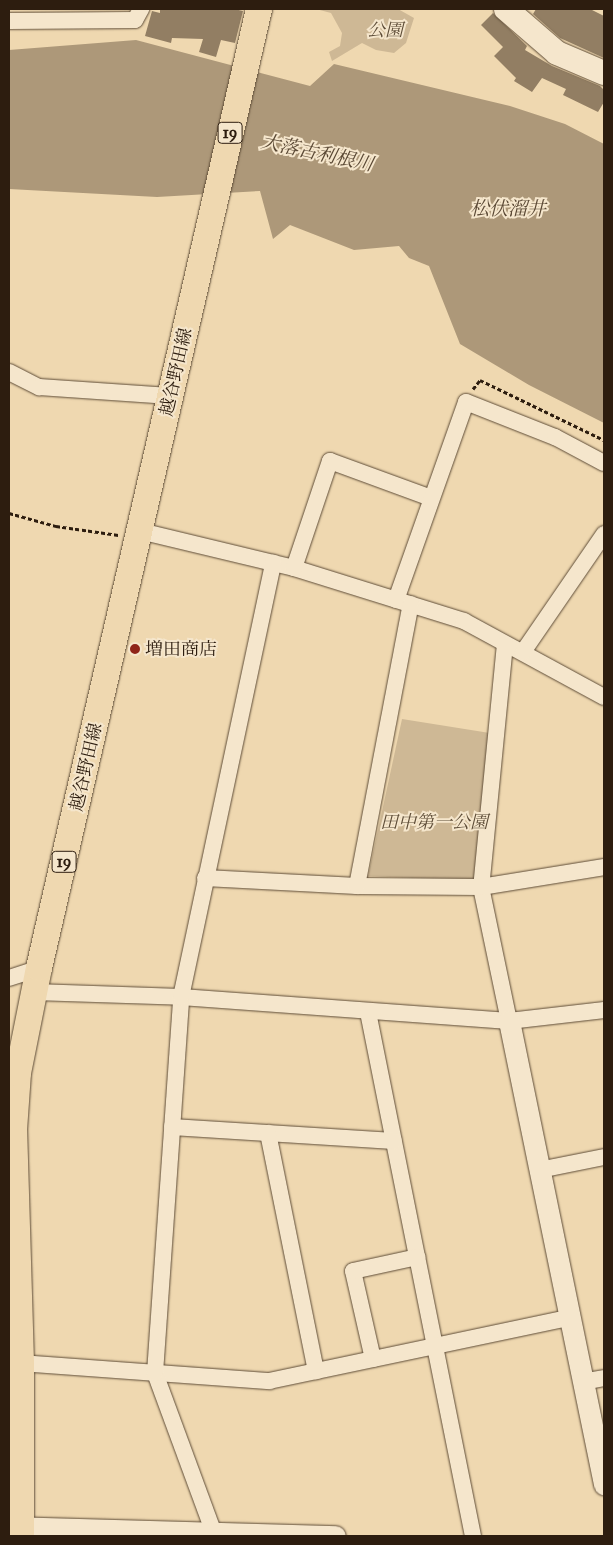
<!DOCTYPE html>
<html>
<head>
<meta charset="utf-8">
<style>
  body { margin:0 }
  #map { position:relative; width:613px; height:1545px; overflow:hidden; background:#efd8b0; font-family:"IM FELL Great Primer","Noto Serif JP",serif }
  div>[style] { position:absolute }
  .green>* { inset:0; background:#ceb895 }
  .water>* { inset:0; background:#ad9879 }
  .building>* { inset:0; background:#927e63 }
  .path>* { height:3px; margin-top:-1.5px; transform-origin:0; background:repeating-linear-gradient(90deg,#2d1d0f 0 4px,transparent 0 6.5px) }
  .roads { filter:drop-shadow(0 0 1px #5e4c37) drop-shadow(0 0 1px #5e4c37) }
  .minor>* { height:16px; margin:-8px; padding:0 8px; transform-origin:8px; border-radius:8px; background:#f5e6cc }
  .tertiary>* { height:21px; margin:-10.5px; padding:0 10.5px; transform-origin:10.5px; border-radius:10.5px; background:#f5e6cc }
  .secondary>* { height:24px; margin:-12px; padding:0 12px; transform-origin:12px; border-radius:12px; background:#f5e6cc }
  .primary>* { height:26px; margin:-13px; padding:0 13px; transform-origin:13px; border-radius:13px; background:#efd8b0 }
  .dots>* { width:14px; height:14px; translate:-50% -50%; box-sizing:border-box; border:2px solid #f5e6cc; border-radius:50% }
  span { translate:-50% -50%; white-space:nowrap; text-align:center; line-height:1.15; -webkit-text-stroke:4px #f5e6cc; paint-order:stroke }
  .shield-label span { padding:1px 4px; background:#f5e6cc; border:1px solid; border-radius:4px; -webkit-text-stroke-width:0 }
  .shield-label { font-size:16px; color:#2d1d0f; font-weight:700 }
  .park-label { font-size:18px; color:#5d4c37; font-style:italic }
  .street-label { font-size:18px; color:#2d1d0f }
  .poi-label { font-size:18px; color:#2d1d0f }
  .left { translate:0 -50%; text-align:left }
  .water-label { font-size:19px; color:#5a4834; font-style:italic }
  .frame { position:absolute; inset:0; border:10px solid #2d1d0f; pointer-events:none }
</style>
</head>
<body>
<div id="map">
  <div class="green">
    <div style="clip-path:polygon(316px 9px,398px 9px,414px 18px,406px 43px,394px 53px,376px 50px,362px 43px,332px 61px,329px 52px,340px 46px,342px 33px,331px 13px)"></div>
    <div style="clip-path:polygon(402px 719px,496px 734px,481px 881px,368px 876px)"></div>
  </div>
  <div class="water">
    <div style="clip-path:polygon(136px 40px,310px 86px,334px 64px,510px 106px,565px 124px,604px 144px,604px 423px,529px 385px,460px 344px,429px 266px,409px 258px,399px 246px,354px 250px,290px 225px,273px 239px,260px 191px,157px 197px,9px 189px,9px 50px)"></div>
  </div>
  <div class="building">
    <div style="clip-path:polygon(160px 9px,234px 9px,243px 11px,235px 43px,221px 40px,216px 57px,199px 52px,203px 39px,172px 38px,171px 43px,145px 36px,152px 11px,160px 13px)"></div>
    <div style="clip-path:polygon(536px 9px,590px 9px,604px 16px,604px 58px,560px 38px,533px 14px)"></div>
    <div style="clip-path:polygon(493px 13px,527px 46px,525px 50px,552px 66px,600px 86px,604px 90px,604px 102px,598px 112px,563px 95px,566px 89px,542px 78px,532px 92px,514px 81px,516px 78px,494px 56px,503px 47px,481px 25px)"></div>
  </div>
  <div class="path">
    <div style="left:473px;top:389px;width:11px;rotate:-52deg"></div>
    <div style="left:480px;top:380px;width:138px;rotate:25.8deg"></div>
    <div style="left:9px;top:513px;width:49px;rotate:15.5deg"></div>
    <div style="left:56px;top:526px;width:63px;rotate:8.3deg"></div>
  </div>
  <div class="roads">
    <div class="minor">
      <div style="left:9px;top:21px;width:126px;rotate:-0.5deg"></div>
      <div style="left:135px;top:20px;width:13px;rotate:-61deg"></div>
      <div style="left:9px;top:372px;width:34px;rotate:27deg"></div>
      <div style="left:39px;top:387px;width:131px;rotate:3.9deg"></div>
      <div style="left:140px;top:531px;width:158px;rotate:13.5deg"></div>
      <div style="left:294px;top:568px;width:178px;rotate:17.3deg"></div>
      <div style="left:464px;top:621px;width:159px;rotate:28.5deg"></div>
      <div style="left:294px;top:568px;width:113px;rotate:-71.4deg"></div>
      <div style="left:330px;top:461px;width:108px;rotate:20.1deg"></div>
      <div style="left:396px;top:600px;width:210px;rotate:-70.5deg"></div>
      <div style="left:466px;top:402px;width:96px;rotate:21.5deg"></div>
      <div style="left:555px;top:437px;width:55px;rotate:28deg"></div>
      <div style="left:505px;top:644px;width:244px;rotate:95.6deg"></div>
      <div style="left:481px;top:887px;width:137px;rotate:78.2deg"></div>
      <div style="left:523px;top:652px;width:143px;rotate:-55.5deg"></div>
      <div style="left:205px;top:878px;width:152px;rotate:3deg"></div>
      <div style="left:357px;top:886px;width:124px;rotate:0.5deg"></div>
      <div style="left:481px;top:887px;width:125px;rotate:-9.2deg"></div>
      <div style="left:357px;top:886px;width:287px;rotate:-79.2deg"></div>
      <div style="left:9px;top:978px;width:32px;rotate:-18deg"></div>
      <div style="left:34px;top:992px;width:147px;rotate:1.9deg"></div>
      <div style="left:181px;top:997px;width:329px;rotate:4.2deg"></div>
      <div style="left:509px;top:1021px;width:96px;rotate:-6.6deg"></div>
      <div style="left:368px;top:1012px;width:534px;rotate:78.67deg"></div>
      <div style="left:172px;top:1127px;width:222px;rotate:3.6deg"></div>
      <div style="left:268px;top:1133px;width:243px;rotate:78.6deg"></div>
      <div style="left:539px;top:1170px;width:66px;rotate:-11.3deg"></div>
      <div style="left:373px;top:1359px;width:90px;rotate:-102.8deg"></div>
      <div style="left:353px;top:1271px;width:66px;rotate:-12.2deg"></div>
      <div style="left:21px;top:1363px;width:249px;rotate:4.2deg"></div>
      <div style="left:269px;top:1381px;width:306px;rotate:-11.9deg"></div>
      <div style="left:582px;top:1382px;width:22px;rotate:-10deg"></div>
      <div style="left:215px;top:1536px;width:174px;rotate:-110.2deg"></div>
      <div style="left:155px;top:1373px;width:377px;rotate:-86deg"></div>
      <div style="left:181px;top:997px;width:444px;rotate:-78deg"></div>
    </div>
    <div class="tertiary">
      <div style="left:509px;top:1021px;width:473px;rotate:78.4deg"></div>
      <div style="left:9px;top:1527px;width:326px;rotate:1.6deg"></div>
    </div>
    <div class="secondary">
      <div style="left:506px;top:9px;width:67px;rotate:40.8deg"></div>
      <div style="left:557px;top:53px;width:51px;rotate:23.1deg"></div>
    </div>
    <div class="primary">
      <div style="left:21px;top:1536px;width:173px;rotate:-90deg"></div>
      <div style="left:21px;top:1363px;width:233px;rotate:-91.7deg"></div>
      <div style="left:14px;top:1130px;width:57px;rotate:-86deg"></div>
      <div style="left:18px;top:1073px;width:107px;rotate:-78.7deg"></div>
      <div style="left:39px;top:968px;width:984px;rotate:-77.08deg"></div>
    </div>
  </div>
  <div class="dots">
    <div style="left:135px;top:649px;background:#8f2418"></div>
  </div>
  <div class="shield-label">
    <span style="left:230px;top:133px">19</span>
    <span style="left:64px;top:862px">19</span>
  </div>
  <div class="park-label">
    <span style="left:385px;top:30px">公園</span>
    <span style="left:434px;top:822px">田中第一公園</span>
  </div>
  <div class="street-label">
    <span style="left:176px;top:372px;rotate:-77deg">越谷野田線</span>
    <span style="left:86px;top:767px;rotate:-77deg">越谷野田線</span>
  </div>
  <div class="poi-label">
    <span class="left" style="left:145px;top:649px">増田商店</span>
  </div>
  <div class="water-label">
    <span style="left:317px;top:153px;rotate:12deg">大落古利根川</span>
    <span style="left:508px;top:209px">松伏溜井</span>
  </div>
  <div class="frame"></div>
</div>
</body>
</html>
